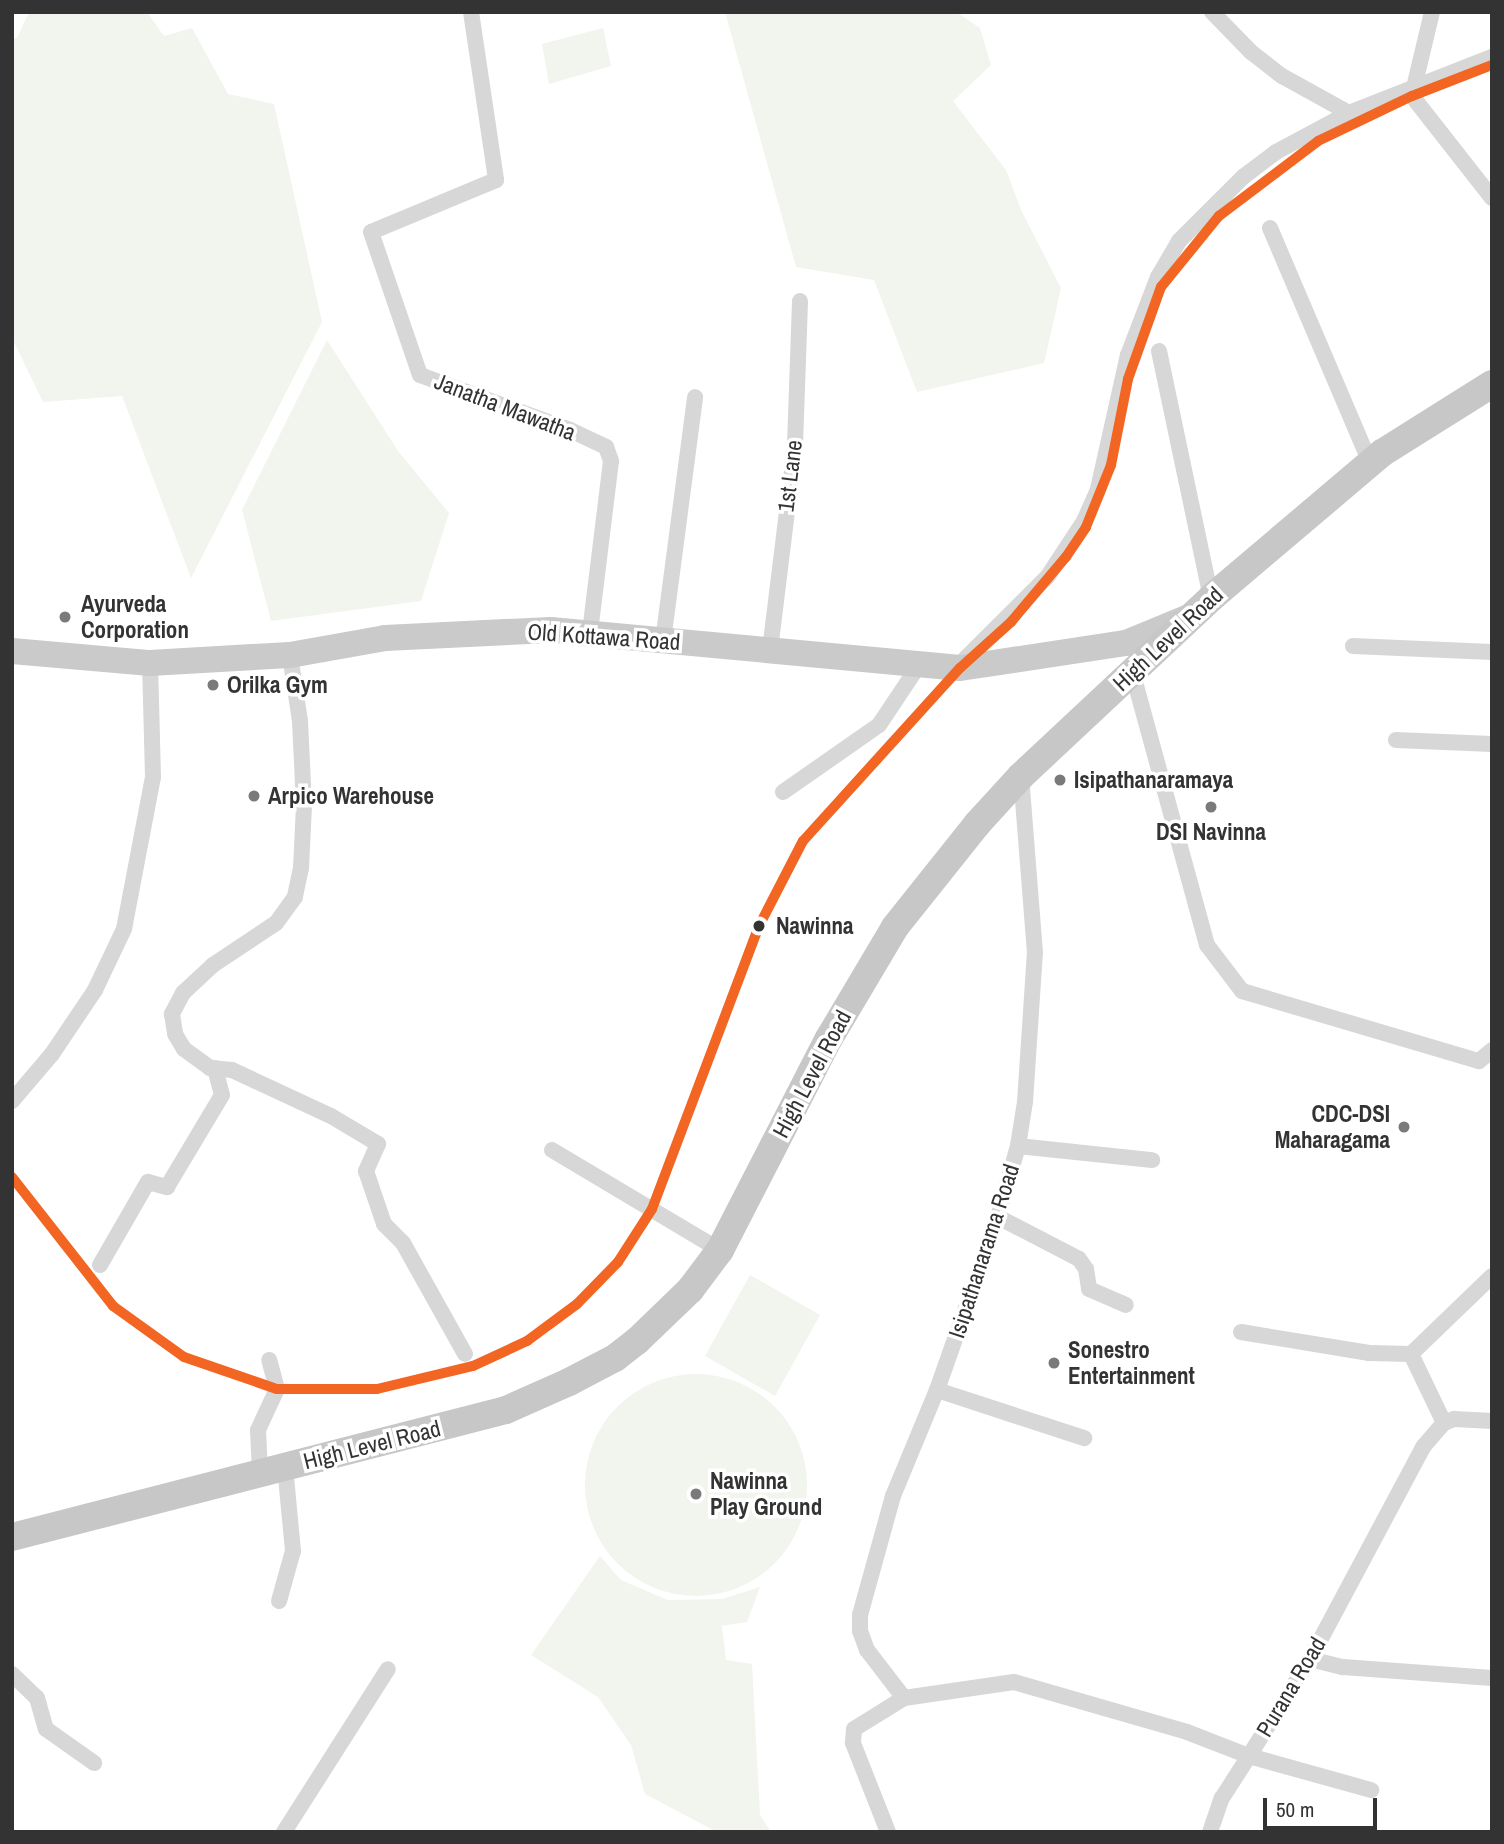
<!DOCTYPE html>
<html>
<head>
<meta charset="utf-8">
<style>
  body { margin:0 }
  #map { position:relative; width:1504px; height:1844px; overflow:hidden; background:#fff; font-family:"Archivo Narrow",sans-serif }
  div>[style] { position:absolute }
  .green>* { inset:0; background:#f1f5ed }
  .round { border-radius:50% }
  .minor>* { height:16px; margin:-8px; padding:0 8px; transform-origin:8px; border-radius:8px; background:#d7d7d7 }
  .primary>* { height:26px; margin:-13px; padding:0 13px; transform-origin:13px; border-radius:13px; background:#cacaca }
  .trunk>* { height:28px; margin:-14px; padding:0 14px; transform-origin:14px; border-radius:14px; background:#c7c7c7 }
  .rail-1>* { height:10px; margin:-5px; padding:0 5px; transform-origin:5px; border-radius:5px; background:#f26522 }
  .dots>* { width:19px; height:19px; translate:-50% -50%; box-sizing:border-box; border:4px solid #fff; border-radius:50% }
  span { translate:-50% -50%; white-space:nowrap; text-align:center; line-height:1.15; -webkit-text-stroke:7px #fff; paint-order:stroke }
  .street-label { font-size:23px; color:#333 }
  .poi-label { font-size:23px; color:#333; font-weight:700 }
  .left { translate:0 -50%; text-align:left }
  .right { translate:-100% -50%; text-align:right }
  .stop-label { font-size:23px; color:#333; font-weight:700 }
  .frame { position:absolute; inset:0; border:14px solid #333; pointer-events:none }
  .scale { position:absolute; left:1263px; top:1798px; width:114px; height:32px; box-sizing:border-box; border:4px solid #333; border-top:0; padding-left:9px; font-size:21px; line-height:24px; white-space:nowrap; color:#333; -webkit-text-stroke:5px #fff; paint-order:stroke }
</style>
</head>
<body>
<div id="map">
  <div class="green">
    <div style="clip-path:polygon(29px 12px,147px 12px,164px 36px,192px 28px,228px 94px,274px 104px,322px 322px,191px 578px,122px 396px,43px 402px,12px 338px,12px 39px,17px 38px)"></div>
    <div style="clip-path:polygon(725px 12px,956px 12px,980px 28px,991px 65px,953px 101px,1006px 170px,1022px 212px,1061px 288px,1044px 363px,917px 392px,874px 280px,796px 267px)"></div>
    <div style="clip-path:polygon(603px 28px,611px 66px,549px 84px,542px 44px)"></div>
    <div style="clip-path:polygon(327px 340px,398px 451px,449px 513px,421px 601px,271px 621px,242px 510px)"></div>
    <div style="clip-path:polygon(750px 1275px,820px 1315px,775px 1396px,705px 1356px)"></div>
    <div class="round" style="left:585px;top:1374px;width:222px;height:222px"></div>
    <div style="clip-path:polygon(600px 1556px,621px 1580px,668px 1600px,722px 1599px,760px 1587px,747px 1622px,722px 1626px,726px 1660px,752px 1664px,760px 1815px,771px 1832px,717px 1832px,645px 1794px,631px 1745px,598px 1697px,531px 1655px)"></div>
  </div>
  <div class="minor">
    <div style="left:471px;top:12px;width:170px;rotate:81.5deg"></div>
    <div style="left:496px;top:180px;width:135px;rotate:157.4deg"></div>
    <div style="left:371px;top:232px;width:151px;rotate:71.1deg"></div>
    <div style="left:420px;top:375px;width:160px;rotate:20.1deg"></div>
    <div style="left:570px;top:430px;width:40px;rotate:25deg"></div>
    <div style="left:606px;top:447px;width:15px;rotate:70deg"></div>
    <div style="left:611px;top:461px;width:172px;rotate:97deg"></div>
    <div style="left:1212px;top:12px;width:56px;rotate:45.7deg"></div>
    <div style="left:1251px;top:52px;width:39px;rotate:38deg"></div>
    <div style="left:1282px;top:76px;width:77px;rotate:28.9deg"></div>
    <div style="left:1432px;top:12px;width:86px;rotate:103.4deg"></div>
    <div style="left:1412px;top:96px;width:130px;rotate:51.9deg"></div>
    <div style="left:1270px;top:228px;width:255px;rotate:66.9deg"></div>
    <div style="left:1159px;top:351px;width:252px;rotate:78.1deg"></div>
    <div style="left:663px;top:641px;width:246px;rotate:-82.5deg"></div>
    <div style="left:1353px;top:646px;width:139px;rotate:2.5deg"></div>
    <div style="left:770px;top:650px;width:207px;rotate:-83deg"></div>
    <div style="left:795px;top:445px;width:144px;rotate:-88deg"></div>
    <div style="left:290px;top:655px;width:67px;rotate:81.4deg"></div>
    <div style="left:300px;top:721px;width:84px;rotate:87.3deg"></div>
    <div style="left:304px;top:805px;width:63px;rotate:92.7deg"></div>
    <div style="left:301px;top:868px;width:30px;rotate:102deg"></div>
    <div style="left:295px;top:897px;width:32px;rotate:126deg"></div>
    <div style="left:276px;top:923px;width:76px;rotate:146.3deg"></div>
    <div style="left:213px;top:965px;width:41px;rotate:137deg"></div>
    <div style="left:183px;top:993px;width:24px;rotate:118deg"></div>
    <div style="left:172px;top:1014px;width:20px;rotate:81deg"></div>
    <div style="left:175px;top:1034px;width:17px;rotate:59deg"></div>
    <div style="left:184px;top:1049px;width:32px;rotate:36deg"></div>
    <div style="left:210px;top:1068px;width:22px;rotate:5deg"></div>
    <div style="left:232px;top:1070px;width:109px;rotate:24.9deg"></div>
    <div style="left:331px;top:1116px;width:55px;rotate:30.8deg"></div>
    <div style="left:378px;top:1144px;width:30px;rotate:114deg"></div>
    <div style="left:366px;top:1171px;width:56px;rotate:71.2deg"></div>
    <div style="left:384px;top:1224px;width:27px;rotate:45deg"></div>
    <div style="left:403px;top:1243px;width:127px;rotate:60.8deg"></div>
    <div style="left:956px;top:668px;width:130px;rotate:-45deg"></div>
    <div style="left:1048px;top:576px;width:66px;rotate:-56.8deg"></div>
    <div style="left:1084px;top:521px;width:35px;rotate:-66deg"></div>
    <div style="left:1098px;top:489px;width:137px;rotate:-77.4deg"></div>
    <div style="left:1128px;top:355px;width:84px;rotate:-69deg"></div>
    <div style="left:1158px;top:277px;width:42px;rotate:-59.7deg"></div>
    <div style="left:1179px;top:241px;width:91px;rotate:-45deg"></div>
    <div style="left:1243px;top:177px;width:41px;rotate:-37.1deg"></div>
    <div style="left:1276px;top:152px;width:83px;rotate:-28.1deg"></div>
    <div style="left:1349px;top:113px;width:154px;rotate:-21.4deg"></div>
    <div style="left:1132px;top:671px;width:284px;rotate:74.7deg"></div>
    <div style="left:1207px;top:945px;width:58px;rotate:52.7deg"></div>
    <div style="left:1242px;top:991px;width:247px;rotate:16.5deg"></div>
    <div style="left:1479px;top:1061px;width:17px;rotate:-40deg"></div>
    <div style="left:1396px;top:740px;width:96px;rotate:2.4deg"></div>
    <div style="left:783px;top:792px;width:117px;rotate:-34.9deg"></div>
    <div style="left:879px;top:725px;width:72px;rotate:-56.3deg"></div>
    <div style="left:12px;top:1101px;width:62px;rotate:-49.6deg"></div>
    <div style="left:52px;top:1054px;width:77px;rotate:-56.1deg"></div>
    <div style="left:95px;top:990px;width:68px;rotate:-64.6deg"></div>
    <div style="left:124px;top:929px;width:155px;rotate:-79.2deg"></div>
    <div style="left:153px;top:777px;width:114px;rotate:-91.5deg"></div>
    <div style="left:1018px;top:1146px;width:135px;rotate:6deg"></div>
    <div style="left:552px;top:1150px;width:196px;rotate:30.8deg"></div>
    <div style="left:998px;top:1217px;width:91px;rotate:27.4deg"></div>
    <div style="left:1079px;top:1259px;width:12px;rotate:55deg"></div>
    <div style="left:1086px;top:1269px;width:20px;rotate:81deg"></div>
    <div style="left:1089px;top:1289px;width:40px;rotate:23.4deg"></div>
    <div style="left:100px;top:1265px;width:96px;rotate:-60deg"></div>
    <div style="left:148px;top:1182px;width:20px;rotate:15deg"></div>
    <div style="left:167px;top:1187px;width:107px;rotate:-59.1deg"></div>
    <div style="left:222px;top:1095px;width:28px;rotate:-105deg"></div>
    <div style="left:1241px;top:1332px;width:130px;rotate:9.3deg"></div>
    <div style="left:1369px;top:1353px;width:42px;rotate:1.4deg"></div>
    <div style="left:1411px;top:1354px;width:76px;rotate:64.4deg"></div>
    <div style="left:1411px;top:1354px;width:112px;rotate:-43.9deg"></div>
    <div style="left:937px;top:1390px;width:155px;rotate:18.1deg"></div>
    <div style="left:260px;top:1472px;width:42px;rotate:-92.7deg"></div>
    <div style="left:258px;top:1430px;width:45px;rotate:-65.1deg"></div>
    <div style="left:277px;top:1389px;width:30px;rotate:-105deg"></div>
    <div style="left:279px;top:1601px;width:52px;rotate:-74.4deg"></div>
    <div style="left:293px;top:1551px;width:85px;rotate:-95.4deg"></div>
    <div style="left:1310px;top:1659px;width:34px;rotate:14deg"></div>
    <div style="left:1343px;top:1667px;width:149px;rotate:4.2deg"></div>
    <div style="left:12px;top:1674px;width:35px;rotate:44deg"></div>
    <div style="left:37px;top:1698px;width:32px;rotate:74deg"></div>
    <div style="left:46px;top:1729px;width:59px;rotate:35.3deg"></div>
    <div style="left:904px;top:1698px;width:61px;rotate:-127.6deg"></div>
    <div style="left:867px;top:1650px;width:20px;rotate:-110deg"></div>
    <div style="left:860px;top:1631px;width:16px;rotate:-90deg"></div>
    <div style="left:860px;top:1615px;width:123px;rotate:-74.5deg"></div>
    <div style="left:893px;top:1496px;width:115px;rotate:-67.5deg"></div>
    <div style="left:937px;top:1390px;width:183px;rotate:-70.6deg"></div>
    <div style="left:998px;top:1217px;width:74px;rotate:-74.3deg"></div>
    <div style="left:1018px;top:1146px;width:45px;rotate:-81deg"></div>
    <div style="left:1025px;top:1102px;width:149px;rotate:-86.2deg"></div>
    <div style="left:1035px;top:953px;width:178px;rotate:-94.5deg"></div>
    <div style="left:284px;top:1832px;width:193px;rotate:-57.5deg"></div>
    <div style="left:888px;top:1832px;width:96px;rotate:-111.5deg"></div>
    <div style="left:853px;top:1743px;width:14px;rotate:-86deg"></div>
    <div style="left:854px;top:1729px;width:59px;rotate:-31.8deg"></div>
    <div style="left:904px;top:1698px;width:111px;rotate:-8.3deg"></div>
    <div style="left:1014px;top:1682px;width:180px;rotate:16.1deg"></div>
    <div style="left:1187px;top:1732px;width:66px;rotate:21.2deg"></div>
    <div style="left:1249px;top:1756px;width:115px;rotate:-57.8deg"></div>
    <div style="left:1310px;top:1659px;width:240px;rotate:-61.9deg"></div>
    <div style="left:1423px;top:1447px;width:32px;rotate:-49deg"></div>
    <div style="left:1444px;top:1423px;width:11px;rotate:-22deg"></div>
    <div style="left:1454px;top:1419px;width:38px;rotate:3deg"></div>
    <div style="left:1210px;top:1832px;width:36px;rotate:-71deg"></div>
    <div style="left:1222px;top:1798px;width:50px;rotate:-57.3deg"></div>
    <div style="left:1249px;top:1756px;width:127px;rotate:15.6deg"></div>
  </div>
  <div class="primary">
    <div style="left:12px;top:651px;width:139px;rotate:5deg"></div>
    <div style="left:150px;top:663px;width:140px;rotate:-3.3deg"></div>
    <div style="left:290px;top:655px;width:97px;rotate:-10.1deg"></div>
    <div style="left:385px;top:638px;width:166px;rotate:-2.8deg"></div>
    <div style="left:551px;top:630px;width:411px;rotate:5.3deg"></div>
    <div style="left:960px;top:668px;width:168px;rotate:-8.6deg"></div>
    <div style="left:1126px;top:643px;width:68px;rotate:-22.4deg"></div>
  </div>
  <div class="trunk">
    <div style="left:12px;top:1537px;width:510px;rotate:-14.42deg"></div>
    <div style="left:506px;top:1410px;width:69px;rotate:-24deg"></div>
    <div style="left:569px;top:1382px;width:52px;rotate:-27.6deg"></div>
    <div style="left:615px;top:1358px;width:28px;rotate:-38deg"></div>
    <div style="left:637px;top:1341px;width:74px;rotate:-43.9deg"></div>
    <div style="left:690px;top:1290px;width:50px;rotate:-53.1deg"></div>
    <div style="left:720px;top:1250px;width:236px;rotate:-62.8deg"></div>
    <div style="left:828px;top:1040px;width:131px;rotate:-59.3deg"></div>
    <div style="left:895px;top:927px;width:133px;rotate:-51.4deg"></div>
    <div style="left:978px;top:823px;width:64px;rotate:-47.5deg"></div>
    <div style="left:1021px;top:776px;width:260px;rotate:-43.1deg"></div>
    <div style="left:1211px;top:598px;width:224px;rotate:-40.3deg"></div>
    <div style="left:1382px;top:453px;width:130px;rotate:-32.1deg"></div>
  </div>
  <div class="rail-1">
    <div style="left:12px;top:1177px;width:164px;rotate:51.9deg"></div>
    <div style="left:113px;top:1306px;width:87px;rotate:35.7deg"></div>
    <div style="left:184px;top:1357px;width:98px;rotate:19deg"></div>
    <div style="left:277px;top:1389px;width:100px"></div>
    <div style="left:377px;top:1389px;width:99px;rotate:-13.5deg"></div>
    <div style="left:473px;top:1366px;width:60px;rotate:-24.8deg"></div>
    <div style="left:527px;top:1341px;width:62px;rotate:-36.5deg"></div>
    <div style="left:577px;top:1304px;width:59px;rotate:-45.7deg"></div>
    <div style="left:618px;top:1262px;width:63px;rotate:-57.3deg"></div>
    <div style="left:652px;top:1209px;width:300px;rotate:-69.3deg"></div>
    <div style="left:758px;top:928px;width:98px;rotate:-62.7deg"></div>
    <div style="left:803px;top:841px;width:234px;rotate:-47.8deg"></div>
    <div style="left:960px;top:668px;width:69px;rotate:-42deg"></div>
    <div style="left:1011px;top:622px;width:85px;rotate:-49.8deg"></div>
    <div style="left:1066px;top:557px;width:36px;rotate:-56deg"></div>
    <div style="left:1086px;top:527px;width:67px;rotate:-68deg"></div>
    <div style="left:1111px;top:465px;width:88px;rotate:-78.8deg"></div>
    <div style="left:1128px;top:379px;width:98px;rotate:-70.3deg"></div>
    <div style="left:1161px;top:287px;width:92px;rotate:-50.8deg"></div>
    <div style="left:1219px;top:216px;width:124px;rotate:-37.1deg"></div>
    <div style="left:1318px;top:141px;width:104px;rotate:-25.6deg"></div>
    <div style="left:1412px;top:96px;width:86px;rotate:-21.2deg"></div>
  </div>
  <div class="dots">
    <div style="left:65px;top:617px;background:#7a7a7a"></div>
    <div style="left:213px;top:685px;background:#7a7a7a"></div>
    <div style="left:1060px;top:780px;background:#7a7a7a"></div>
    <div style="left:254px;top:796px;background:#7a7a7a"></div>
    <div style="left:1211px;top:807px;background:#7a7a7a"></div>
    <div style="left:759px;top:926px;background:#333"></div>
    <div style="left:1404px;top:1127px;background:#7a7a7a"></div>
    <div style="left:1054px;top:1363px;background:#7a7a7a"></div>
    <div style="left:696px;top:1494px;background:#7a7a7a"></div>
  </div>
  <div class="street-label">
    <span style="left:505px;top:407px;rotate:21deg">Janatha Mawatha</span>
    <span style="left:790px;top:476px;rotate:-83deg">1st Lane</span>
    <span style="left:604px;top:637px;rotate:4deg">Old Kottawa Road</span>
    <span style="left:1168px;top:639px;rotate:-43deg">High Level Road</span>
    <span style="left:812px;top:1074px;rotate:-62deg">High Level Road</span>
    <span style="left:984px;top:1251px;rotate:-72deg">Isipathanarama Road</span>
    <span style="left:372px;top:1445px;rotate:-14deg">High Level Road</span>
    <span style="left:1291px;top:1687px;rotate:-59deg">Purana Road</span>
  </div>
  <div class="poi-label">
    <span class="left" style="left:81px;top:617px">Ayurveda<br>Corporation</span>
    <span class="left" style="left:227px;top:685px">Orilka Gym</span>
    <span class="left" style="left:1074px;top:780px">Isipathanaramaya</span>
    <span class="left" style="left:268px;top:796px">Arpico Warehouse</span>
    <span style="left:1211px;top:832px">DSI Navinna</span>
    <span class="right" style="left:1390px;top:1127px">CDC-DSI<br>Maharagama</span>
    <span class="left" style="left:1068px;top:1363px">Sonestro<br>Entertainment</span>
    <span class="left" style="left:710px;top:1494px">Nawinna<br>Play Ground</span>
  </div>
  <div class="stop-label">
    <span class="left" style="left:776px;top:926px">Nawinna</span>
  </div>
  <div class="frame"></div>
  <div class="scale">50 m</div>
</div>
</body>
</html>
